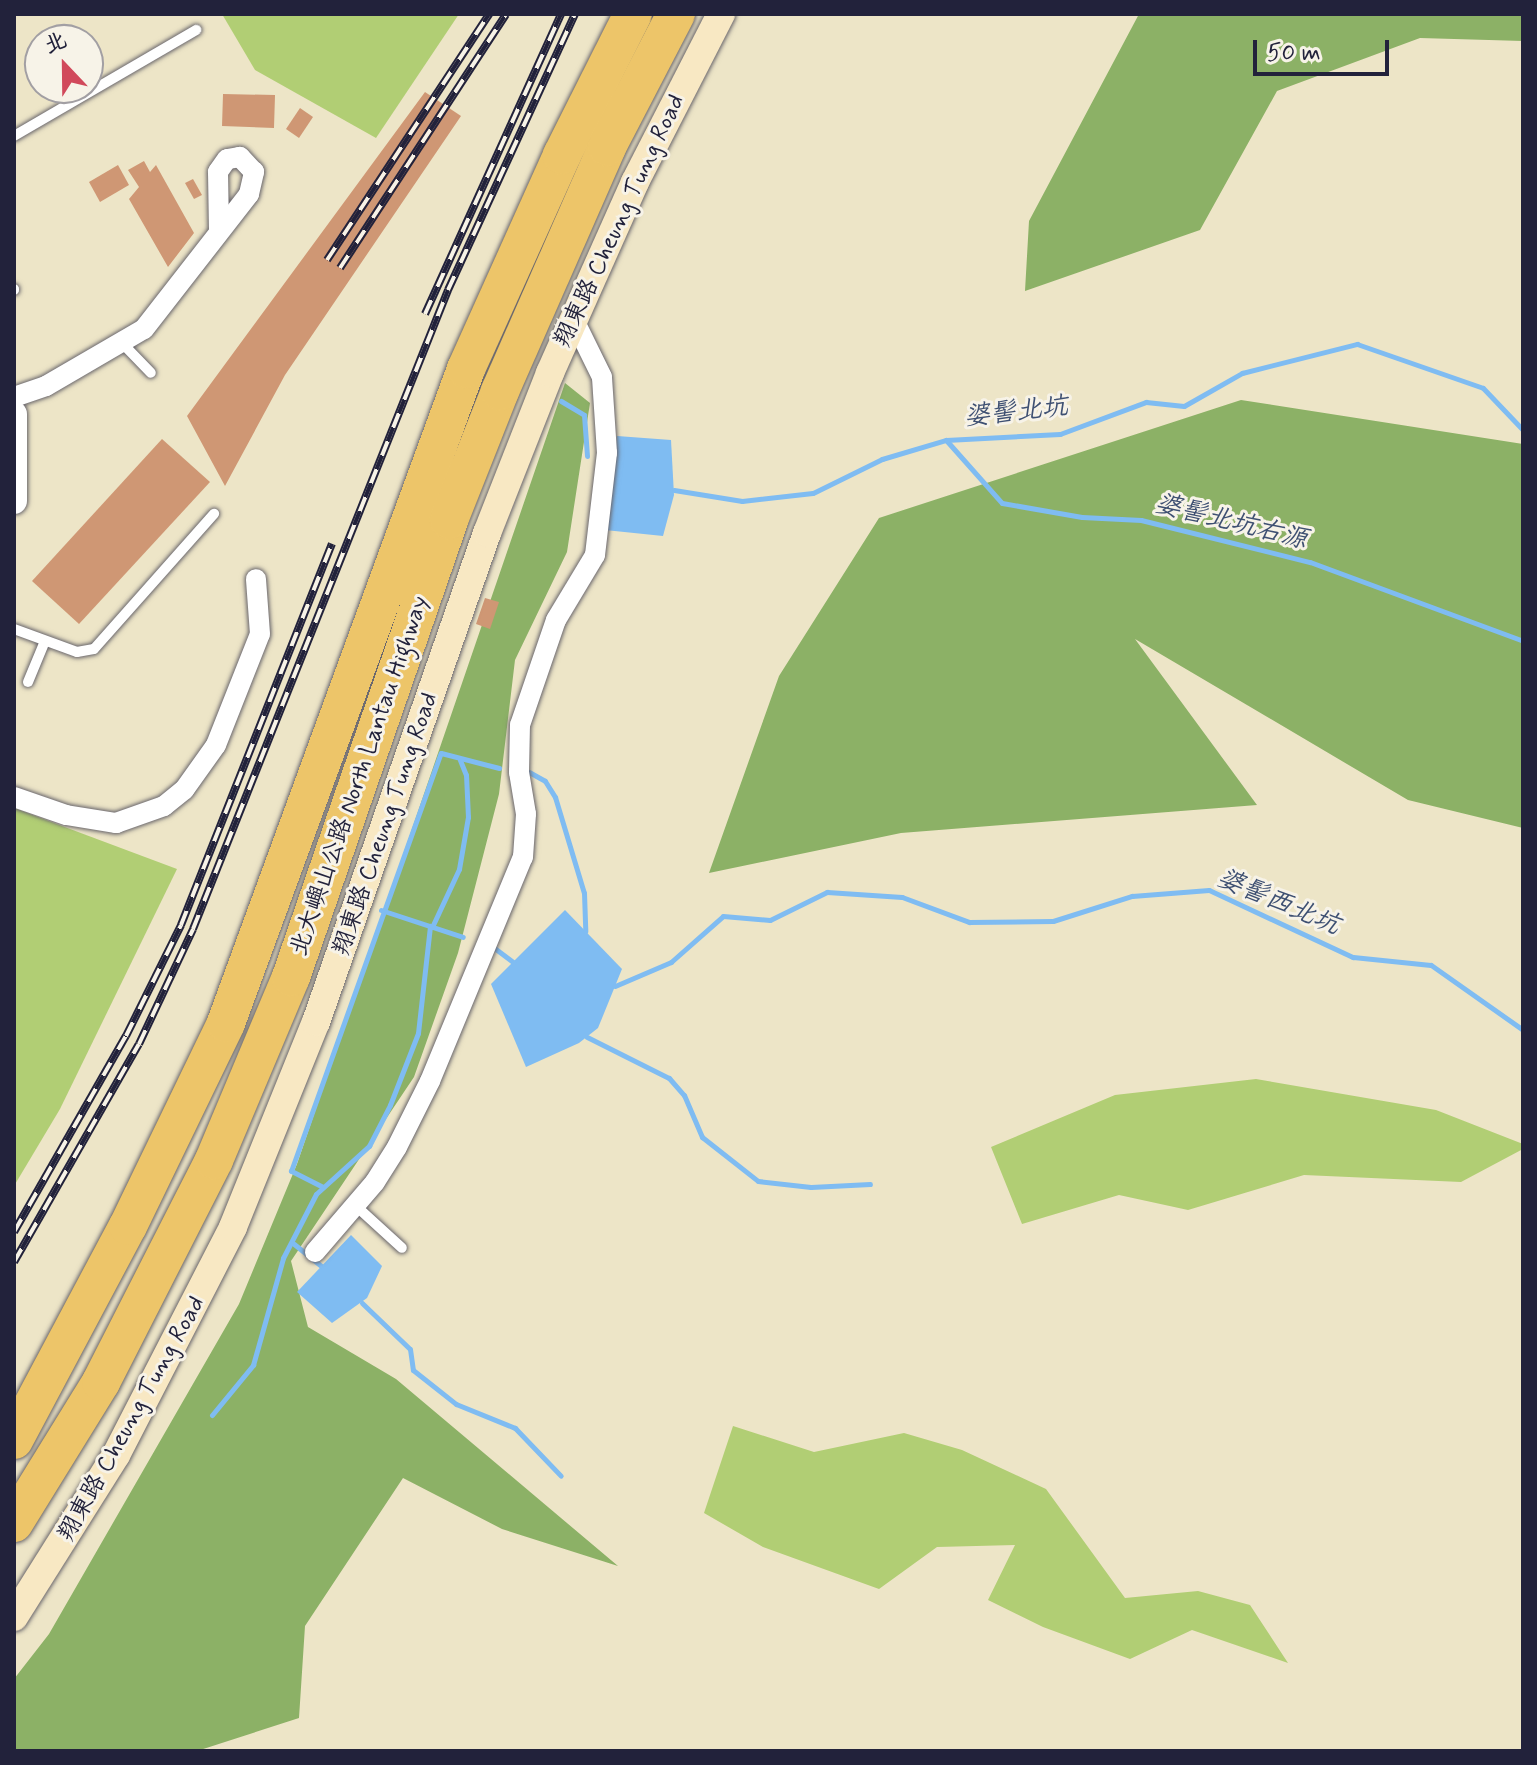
<!DOCTYPE html>
<html>
<head>
<meta charset="utf-8">
<style>
  body { margin:0 }
  #map { position:relative; width:1537px; height:1765px; overflow:hidden; background:#ede5c7; font-family:Mynerve,"LXGW WenKai TC",sans-serif }
  div>[style] { position:absolute }
  .green>* { inset:0; background:#b1ce74 }
  .forest>* { inset:0; background:#8cb166 }
  .water>* { inset:0; background:#7fbcf2 }
  .stream>* { height:5px; margin:-2.5px; padding:0 2.5px; transform-origin:2.5px; border-radius:2.5px; background:#7fbcf2 }
  .building>* { inset:0; background:#cf9774 }
  .roads { filter:drop-shadow(0 0 2px #69666c) drop-shadow(0 0 2px #69666c) }
  .service>* { height:10px; margin:-5px; padding:0 5px; transform-origin:5px; border-radius:5px; background:#fff }
  .minor>* { height:20px; margin:-10px; padding:0 10px; transform-origin:10px; border-radius:10px; background:#fff }
  .tertiary>* { height:26px; margin:-13px; padding:0 13px; transform-origin:13px; border-radius:13px; background:#fff }
  .secondary>* { height:28px; margin:-14px; padding:0 14px; transform-origin:14px; border-radius:14px; background:#f8e8c3 }
  .motorway>* { height:38px; margin:-19px; padding:0 19px; transform-origin:19px; border-radius:19px; background:#edc569 }
  .rail>* { height:8px; margin-top:-4px; transform-origin:0; background:repeating-linear-gradient(90deg,#f7f3e8 0 15px,#22223b 0 30px); box-sizing:border-box; border-block:2px solid #22223b }
  span { translate:-50% -50%; white-space:nowrap; text-align:center; line-height:1.15; -webkit-text-stroke:6px #f7f3e8; paint-order:stroke }
  .street-label { font-size:24px; color:#22223b }
  .water-label { font-size:26px; color:#3e5072; font-style:italic }
  .frame { position:absolute; inset:0; border:16px solid #22223b; pointer-events:none }
  .north { position:absolute; left:24px; top:24px; width:80px; height:80px; box-sizing:border-box; background:#f7f3e8; border:2px solid #a29fa3; border-radius:50%; rotate:338deg; font-size:22px; font-weight:700; line-height:32px; text-align:center; color:#22223b }
  .north::after { content:''; display:block; margin:auto; width:28px; height:36px; background:#d1495b; clip-path:polygon(50% 0,100% 100%,50% 72%,0 100%) }
  .scale { position:absolute; left:1253px; top:40px; width:136px; height:36px; box-sizing:border-box; border:4px solid #22223b; border-top:0; padding-left:10px; font-size:24px; line-height:28px; white-space:nowrap; color:#22223b; -webkit-text-stroke:6px #f7f3e8; paint-order:stroke }
</style>
</head>
<body>
<div id="map">
  <div class="green">
    <div style="clip-path:polygon(222px 14px,459px 14px,376px 138px,255px 70px)"></div>
    <div style="clip-path:polygon(14px 808px,177px 869px,60px 1109px,14px 1186px)"></div>
    <div style="clip-path:polygon(1256px 1079px,1436px 1110px,1523px 1144px,1523px 1149px,1461px 1182px,1304px 1175px,1188px 1210px,1119px 1195px,1022px 1224px,991px 1147px,1115px 1095px)"></div>
    <div style="clip-path:polygon(733px 1426px,814px 1452px,904px 1433px,962px 1450px,1046px 1489px,1125px 1598px,1198px 1591px,1250px 1605px,1288px 1663px,1192px 1630px,1130px 1659px,1043px 1627px,988px 1600px,1015px 1545px,937px 1547px,879px 1589px,763px 1547px,704px 1513px)"></div>
  </div>
  <div class="forest">
    <div style="clip-path:polygon(1139px 14px,1523px 14px,1523px 41px,1420px 38px,1277px 91px,1200px 230px,1025px 291px,1029px 221px)"></div>
    <div style="clip-path:polygon(565px 383px,590px 403px,567px 552px,515px 660px,499px 794px,458px 953px,414px 1077px,291px 1261px,308px 1327px,396px 1379px,618px 1566px,502px 1529px,403px 1478px,305px 1626px,299px 1718px,197px 1751px,14px 1751px,14px 1679px,49px 1634px,239px 1304px,297px 1164px)"></div>
    <div style="clip-path:polygon(1241px 400px,1523px 444px,1523px 828px,1408px 800px,1135px 639px,1257px 805px,901px 833px,709px 873px,779px 676px,879px 518px)"></div>
  </div>
  <div class="water">
    <div style="clip-path:polygon(617px 436px,671px 440px,674px 495px,663px 536px,605px 530px)"></div>
    <div style="clip-path:polygon(565px 910px,622px 969px,598px 1028px,579px 1043px,526px 1067px,491px 984px)"></div>
    <div style="clip-path:polygon(351px 1235px,382px 1266px,367px 1298px,332px 1323px,297px 1292px)"></div>
  </div>
  <div class="stream">
    <div style="left:561px;top:401px;width:27px;rotate:31deg"></div>
    <div style="left:584px;top:415px;width:41px;rotate:85.8deg"></div>
    <div style="left:946px;top:440px;width:84px;rotate:48.4deg"></div>
    <div style="left:1002px;top:503px;width:81px;rotate:9.9deg"></div>
    <div style="left:1082px;top:517px;width:59px;rotate:2.9deg"></div>
    <div style="left:1141px;top:520px;width:174px;rotate:14deg"></div>
    <div style="left:1310px;top:562px;width:227px;rotate:20.3deg"></div>
    <div style="left:674px;top:490px;width:69px;rotate:9.2deg"></div>
    <div style="left:742px;top:501px;width:71px;rotate:-6.4deg"></div>
    <div style="left:813px;top:493px;width:77px;rotate:-26.2deg"></div>
    <div style="left:882px;top:459px;width:67px;rotate:-16.5deg"></div>
    <div style="left:946px;top:440px;width:114px;rotate:-3deg"></div>
    <div style="left:1060px;top:434px;width:92px;rotate:-20.4deg"></div>
    <div style="left:1146px;top:402px;width:38px;rotate:6deg"></div>
    <div style="left:1184px;top:406px;width:67px;rotate:-29.6deg"></div>
    <div style="left:1242px;top:373px;width:119px;rotate:-14.2deg"></div>
    <div style="left:1357px;top:344px;width:133px;rotate:19.2deg"></div>
    <div style="left:1483px;top:388px;width:58px;rotate:46.4deg"></div>
    <div style="left:529px;top:772px;width:18px;rotate:29deg"></div>
    <div style="left:545px;top:781px;width:19px;rotate:58deg"></div>
    <div style="left:555px;top:797px;width:100px;rotate:73.2deg"></div>
    <div style="left:584px;top:893px;width:38px;rotate:88deg"></div>
    <div style="left:381px;top:910px;width:86px;rotate:18.2deg"></div>
    <div style="left:432px;top:927px;width:64px;rotate:-65deg"></div>
    <div style="left:459px;top:869px;width:53px;rotate:-80.2deg"></div>
    <div style="left:468px;top:817px;width:42px;rotate:-92.7deg"></div>
    <div style="left:466px;top:775px;width:16px;rotate:-112deg"></div>
    <div style="left:493px;top:947px;width:25px;rotate:37deg"></div>
    <div style="left:615px;top:986px;width:61px;rotate:-23.2deg"></div>
    <div style="left:671px;top:962px;width:69px;rotate:-41.5deg"></div>
    <div style="left:723px;top:916px;width:47px;rotate:4.9deg"></div>
    <div style="left:770px;top:920px;width:64px;rotate:-26.2deg"></div>
    <div style="left:827px;top:892px;width:75px;rotate:3.8deg"></div>
    <div style="left:902px;top:897px;width:72px;rotate:20.5deg"></div>
    <div style="left:969px;top:922px;width:84px;rotate:-0.7deg"></div>
    <div style="left:1053px;top:921px;width:83px;rotate:-17.6deg"></div>
    <div style="left:1132px;top:896px;width:77px;rotate:-4.5deg"></div>
    <div style="left:1209px;top:890px;width:159px;rotate:25deg"></div>
    <div style="left:1353px;top:957px;width:78px;rotate:5.9deg"></div>
    <div style="left:1431px;top:965px;width:113px;rotate:35.2deg"></div>
    <div style="left:587px;top:1037px;width:92px;rotate:26.6deg"></div>
    <div style="left:669px;top:1078px;width:23px;rotate:49deg"></div>
    <div style="left:684px;top:1095px;width:46px;rotate:66.8deg"></div>
    <div style="left:702px;top:1137px;width:71px;rotate:38.2deg"></div>
    <div style="left:758px;top:1181px;width:53px;rotate:6.5deg"></div>
    <div style="left:811px;top:1187px;width:59px;rotate:-2.9deg"></div>
    <div style="left:323px;top:1187px;width:36px;rotate:-153deg"></div>
    <div style="left:291px;top:1171px;width:444px;rotate:-70.3deg"></div>
    <div style="left:441px;top:753px;width:60px;rotate:14.5deg"></div>
    <div style="left:294px;top:1244px;width:35px;rotate:39deg"></div>
    <div style="left:362px;top:1303px;width:66px;rotate:43.8deg"></div>
    <div style="left:410px;top:1349px;width:21px;rotate:82deg"></div>
    <div style="left:413px;top:1370px;width:55px;rotate:38.3deg"></div>
    <div style="left:456px;top:1404px;width:64px;rotate:22.1deg"></div>
    <div style="left:515px;top:1428px;width:66px;rotate:46.2deg"></div>
    <div style="left:212px;top:1415px;width:65px;rotate:-50.6deg"></div>
    <div style="left:253px;top:1365px;width:111px;rotate:-74.3deg"></div>
    <div style="left:283px;top:1258px;width:72px;rotate:-62.7deg"></div>
    <div style="left:316px;top:1194px;width:72px;rotate:-42.2deg"></div>
    <div style="left:369px;top:1146px;width:46px;rotate:-62.9deg"></div>
    <div style="left:390px;top:1105px;width:77px;rotate:-68.7deg"></div>
    <div style="left:418px;top:1033px;width:108px;rotate:-83.6deg"></div>
  </div>
  <div class="building">
    <div style="clip-path:polygon(425px 92px,461px 116px,285px 375px,225px 486px,187px 416px)"></div>
    <div style="clip-path:polygon(223px 94px,275px 95px,274px 128px,222px 126px)"></div>
    <div style="clip-path:polygon(300px 108px,313px 117px,299px 138px,286px 129px)"></div>
    <div style="clip-path:polygon(144px 161px,150px 172px,156px 165px,194px 233px,168px 267px,129px 199px,139px 187px,128px 170px)"></div>
    <div style="clip-path:polygon(118px 165px,129px 185px,100px 202px,89px 182px)"></div>
    <div style="clip-path:polygon(193px 179px,202px 195px,194px 199px,185px 183px)"></div>
    <div style="clip-path:polygon(162px 439px,210px 482px,79px 624px,32px 581px)"></div>
    <div style="clip-path:polygon(485px 598px,499px 602px,490px 629px,476px 624px)"></div>
  </div>
  <div class="roads">
    <div class="service">
      <div style="left:14px;top:136px;width:211px;rotate:-30.2deg"></div>
      <div style="left:14px;top:289px;width:1px;rotate:90deg"></div>
      <div style="left:123px;top:344px;width:40px;rotate:46deg"></div>
      <div style="left:14px;top:629px;width:67px;rotate:20.1deg"></div>
      <div style="left:77px;top:652px;width:17px;rotate:-10deg"></div>
      <div style="left:94px;top:649px;width:181px;rotate:-48.4deg"></div>
      <div style="left:28px;top:682px;width:44px;rotate:-67.5deg"></div>
      <div style="left:356px;top:1206px;width:62px;rotate:42.4deg"></div>
    </div>
    <div class="minor">
      <div style="left:14px;top:397px;width:34px;rotate:-19deg"></div>
      <div style="left:46px;top:386px;width:113px;rotate:-30.2deg"></div>
      <div style="left:144px;top:329px;width:171px;rotate:-52.1deg"></div>
      <div style="left:249px;top:194px;width:23px;rotate:-77deg"></div>
      <div style="left:254px;top:172px;width:21px;rotate:-133deg"></div>
      <div style="left:240px;top:157px;width:13px;rotate:171deg"></div>
      <div style="left:227px;top:159px;width:16px;rotate:125deg"></div>
      <div style="left:218px;top:172px;width:58px;rotate:89deg"></div>
      <div style="left:14px;top:797px;width:55px;rotate:19.1deg"></div>
      <div style="left:66px;top:815px;width:51px;rotate:9.1deg"></div>
      <div style="left:116px;top:823px;width:51px;rotate:-19.5deg"></div>
      <div style="left:164px;top:806px;width:26px;rotate:-39deg"></div>
      <div style="left:184px;top:790px;width:55px;rotate:-54.6deg"></div>
      <div style="left:216px;top:745px;width:119px;rotate:-68.4deg"></div>
      <div style="left:260px;top:634px;width:55px;rotate:-94.2deg"></div>
      <div style="left:315px;top:1252px;width:92px;rotate:-49.4deg"></div>
      <div style="left:375px;top:1182px;width:41px;rotate:-57.8deg"></div>
      <div style="left:397px;top:1147px;width:74px;rotate:-63.4deg"></div>
      <div style="left:430px;top:1081px;width:243px;rotate:-67.5deg"></div>
      <div style="left:523px;top:857px;width:43px;rotate:-86deg"></div>
      <div style="left:526px;top:814px;width:43px;rotate:-99.5deg"></div>
      <div style="left:519px;top:772px;width:47px;rotate:-88.8deg"></div>
      <div style="left:520px;top:725px;width:111px;rotate:-71.1deg"></div>
      <div style="left:556px;top:620px;width:76px;rotate:-59deg"></div>
      <div style="left:595px;top:555px;width:103px;rotate:-83.3deg"></div>
      <div style="left:607px;top:453px;width:76px;rotate:-93.8deg"></div>
      <div style="left:602px;top:377px;width:66px;rotate:-116.2deg"></div>
    </div>
    <div class="tertiary">
      <div style="left:14px;top:414px;width:87px;rotate:90deg"></div>
    </div>
    <div class="secondary">
      <div style="left:14px;top:1617px;width:191px;rotate:-57.8deg"></div>
      <div style="left:116px;top:1455px;width:256px;rotate:-62.8deg"></div>
      <div style="left:233px;top:1227px;width:221px;rotate:-68deg"></div>
      <div style="left:316px;top:1022px;width:518px;rotate:-70.73deg"></div>
      <div style="left:487px;top:533px;width:172px;rotate:-68.5deg"></div>
      <div style="left:550px;top:373px;width:209px;rotate:-66deg"></div>
      <div style="left:635px;top:182px;width:189px;rotate:-62.9deg"></div>
    </div>
    <div class="motorway">
      <div style="left:14px;top:1440px;width:242px;rotate:-62deg"></div>
      <div style="left:128px;top:1226px;width:225px;rotate:-64.2deg"></div>
      <div style="left:226px;top:1023px;width:697px;rotate:-69.85deg"></div>
      <div style="left:466px;top:369px;width:235px;rotate:-65.8deg"></div>
      <div style="left:562px;top:155px;width:158px;rotate:-63.3deg"></div>
      <div style="left:14px;top:1523px;width:166px;rotate:-58.3deg"></div>
      <div style="left:101px;top:1382px;width:249px;rotate:-63deg"></div>
      <div style="left:214px;top:1160px;width:199px;rotate:-67.2deg"></div>
      <div style="left:291px;top:977px;width:484px;rotate:-70.9deg"></div>
      <div style="left:449px;top:520px;width:139px;rotate:-68.4deg"></div>
      <div style="left:500px;top:391px;width:266px;rotate:-66.3deg"></div>
      <div style="left:607px;top:147px;width:150px;rotate:-62.6deg"></div>
    </div>
  </div>
  <div class="rail">
    <div style="left:327px;top:260px;width:295px;rotate:-56.6deg"></div>
    <div style="left:340px;top:268px;width:303px;rotate:-56.8deg"></div>
    <div style="left:425px;top:314px;width:329px;rotate:-65.6deg"></div>
    <div style="left:14px;top:1232px;width:226px;rotate:-60.3deg"></div>
    <div style="left:126px;top:1036px;width:124px;rotate:-63.6deg"></div>
    <div style="left:181px;top:925px;width:410px;rotate:-68.4deg"></div>
    <div style="left:14px;top:1262px;width:251px;rotate:-60.2deg"></div>
    <div style="left:139px;top:1044px;width:127px;rotate:-64.8deg"></div>
    <div style="left:193px;top:929px;width:688px;rotate:-68.24deg"></div>
    <div style="left:448px;top:290px;width:304px;rotate:-65.3deg"></div>
  </div>
  <div class="street-label">
    <span style="left:620px;top:221px;rotate:-65deg">翔東路 Cheung Tung Road</span>
    <span style="left:360px;top:776px;rotate:-71deg">北大嶼山公路 North Lantau Highway</span>
    <span style="left:386px;top:824px;rotate:-71deg">翔東路 Cheung Tung Road</span>
    <span style="left:132px;top:1419px;rotate:-61deg">翔東路 Cheung Tung Road</span>
  </div>
  <div class="water-label">
    <span style="left:1016px;top:413px;rotate:-6deg">婆髻北坑</span>
    <span style="left:1231px;top:523px;rotate:14deg">婆髻北坑右源</span>
    <span style="left:1278px;top:903px;rotate:23deg">婆髻西北坑</span>
  </div>
  <div class="frame"></div>
  <div class="north">北</div>
  <div class="scale">50 m</div>
</div>
</body>
</html>
